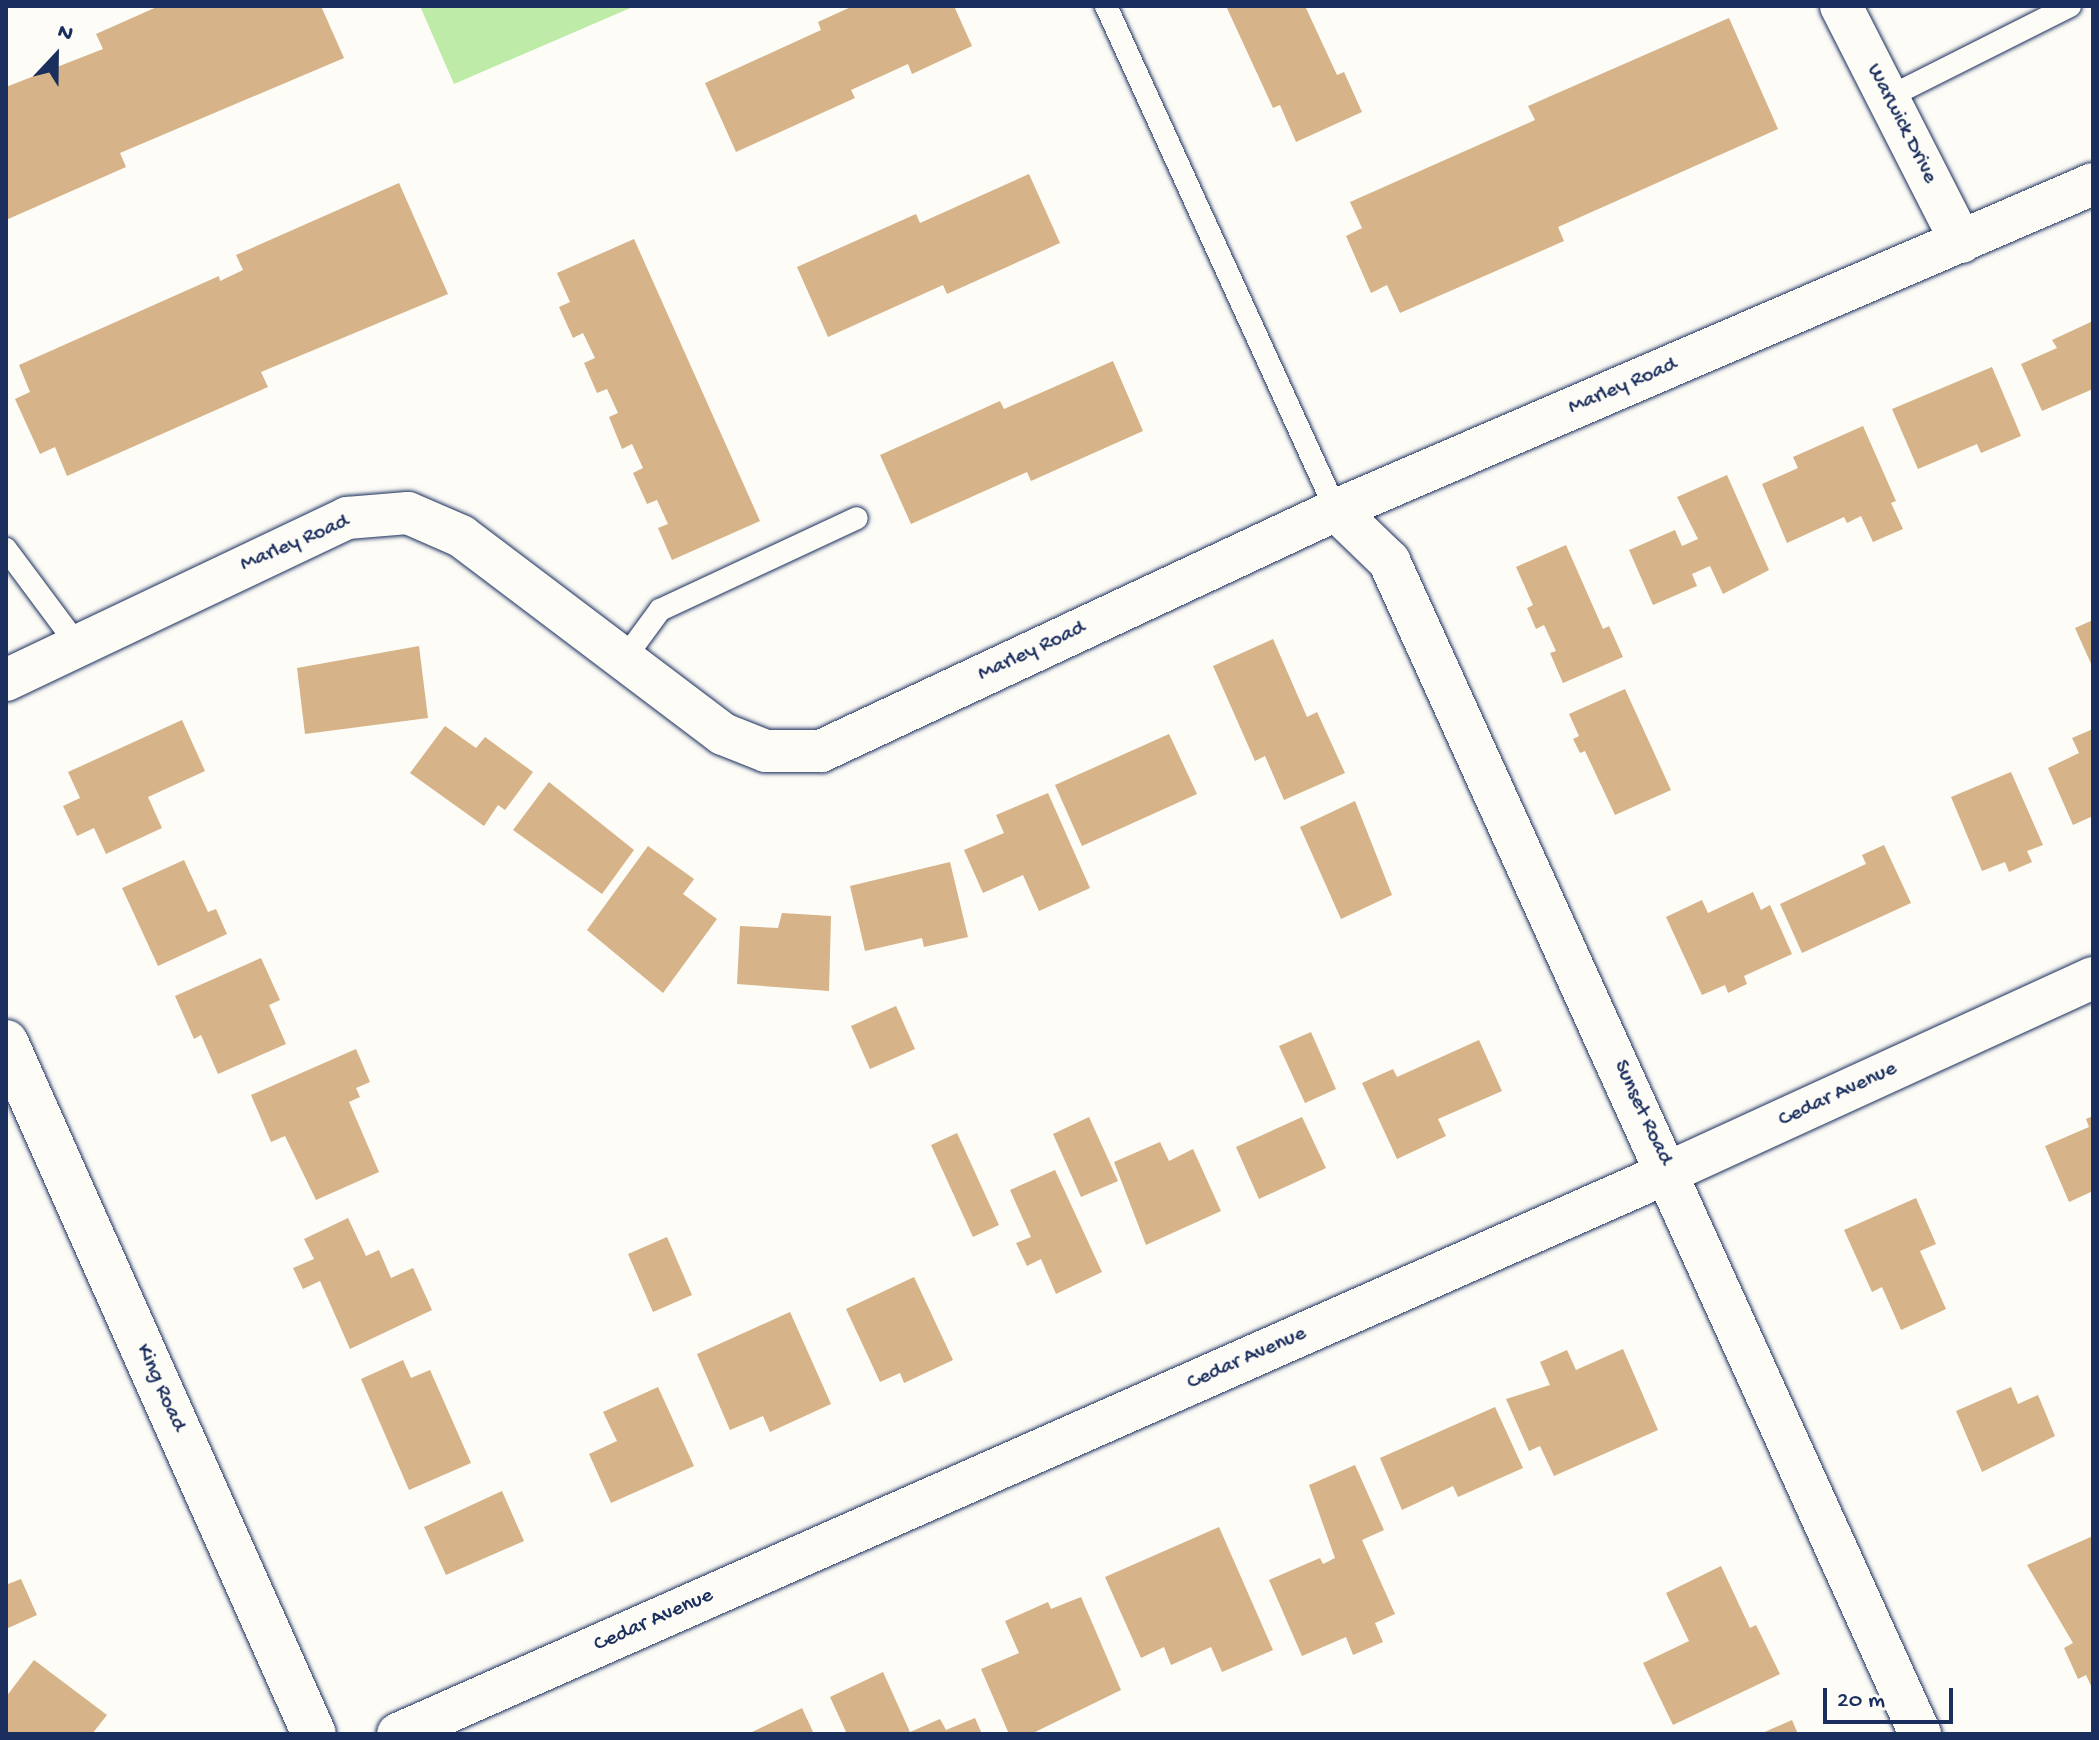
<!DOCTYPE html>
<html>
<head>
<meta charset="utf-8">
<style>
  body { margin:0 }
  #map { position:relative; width:2099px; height:1740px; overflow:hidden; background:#fdfcf7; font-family:"Gochi Hand",sans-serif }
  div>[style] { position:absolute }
  .green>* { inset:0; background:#bfeba8 }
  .building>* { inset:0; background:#d6b388 }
  .roads { filter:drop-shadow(0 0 2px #1b2f5e) drop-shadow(0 0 2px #1b2f5e) }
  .lane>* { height:22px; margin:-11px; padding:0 11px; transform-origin:11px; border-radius:11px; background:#fdfcf7 }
  .street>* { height:42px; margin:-21px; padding:0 21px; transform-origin:21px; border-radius:21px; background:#fdfcf7 }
  .primary>* { height:44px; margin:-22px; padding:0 22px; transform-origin:22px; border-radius:22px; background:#fdfcf7 }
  span { translate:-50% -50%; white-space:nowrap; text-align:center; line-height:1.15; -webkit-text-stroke:6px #fdfcf7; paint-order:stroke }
  .street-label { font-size:22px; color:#1b2f5e }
  .frame { position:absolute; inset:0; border:8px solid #1b2f5e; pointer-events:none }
  .north { position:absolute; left:16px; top:16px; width:80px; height:80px; -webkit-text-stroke:6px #fdfcf7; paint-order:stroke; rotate:22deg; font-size:22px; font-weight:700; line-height:32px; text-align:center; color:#1b2f5e }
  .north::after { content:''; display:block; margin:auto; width:28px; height:36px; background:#1b2f5e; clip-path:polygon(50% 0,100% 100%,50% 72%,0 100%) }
  .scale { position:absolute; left:1823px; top:1688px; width:130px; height:36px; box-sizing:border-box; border:4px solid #1b2f5e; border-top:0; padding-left:10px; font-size:24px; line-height:28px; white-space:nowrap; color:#1b2f5e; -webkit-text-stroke:6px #fdfcf7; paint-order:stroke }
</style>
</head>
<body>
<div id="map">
  <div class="green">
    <div style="clip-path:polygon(420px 6px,635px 6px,454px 84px)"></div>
  </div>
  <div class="building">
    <div style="clip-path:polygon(159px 6px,321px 6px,344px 58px,120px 153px,126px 167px,6px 220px,6px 87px,103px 49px,96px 34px)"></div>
    <div style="clip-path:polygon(853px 6px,954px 6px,972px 46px,912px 74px,908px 64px,851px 90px,855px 98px,736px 152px,705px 83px,821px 30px,818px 22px)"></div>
    <div style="clip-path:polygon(1226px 6px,1305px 6px,1337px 75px,1344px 72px,1362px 112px,1296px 142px,1280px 105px,1273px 108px)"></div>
    <div style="clip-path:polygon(1729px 18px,1778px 129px,1558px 227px,1564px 241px,1400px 313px,1387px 285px,1371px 293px,1346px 236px,1362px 228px,1350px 202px,1535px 120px,1528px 106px)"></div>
    <div style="clip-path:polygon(1029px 174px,1060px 243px,947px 294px,943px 285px,828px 337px,797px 267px,916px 214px,920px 223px)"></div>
    <div style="clip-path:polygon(399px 183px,448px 294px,261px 372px,268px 387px,67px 476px,55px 447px,40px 454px,15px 399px,30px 392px,19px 365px,219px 276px,220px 281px,243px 270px,236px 255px)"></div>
    <div style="clip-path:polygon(634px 239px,760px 521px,672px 560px,658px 528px,668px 524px,657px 500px,647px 504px,633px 473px,643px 468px,632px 444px,622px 449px,609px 417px,618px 413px,607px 389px,597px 393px,584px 363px,595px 358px,583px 333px,573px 338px,559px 307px,570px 302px,557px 273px)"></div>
    <div style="clip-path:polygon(2093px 321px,2093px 389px,2042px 411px,2021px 364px,2057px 348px,2052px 340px)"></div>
    <div style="clip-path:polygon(1113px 361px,1143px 431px,1031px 481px,1027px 472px,911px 524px,880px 455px,1000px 401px,1004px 409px)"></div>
    <div style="clip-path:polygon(1992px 367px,2021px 436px,1981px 453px,1977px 444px,1918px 469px,1892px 409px)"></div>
    <div style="clip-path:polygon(1863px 426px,1896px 501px,1891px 503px,1903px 529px,1873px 542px,1861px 516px,1847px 523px,1844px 517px,1787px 543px,1762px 484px,1798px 468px,1793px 457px)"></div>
    <div style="clip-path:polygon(1727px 475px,1769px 570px,1723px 594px,1710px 566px,1692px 574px,1697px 586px,1653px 605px,1629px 550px,1675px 530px,1682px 546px,1698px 539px,1677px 497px)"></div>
    <div style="clip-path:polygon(1566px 545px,1603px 629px,1609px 626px,1623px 657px,1563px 683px,1550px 653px,1556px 651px,1544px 625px,1536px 629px,1527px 608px,1533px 605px,1516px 567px)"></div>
    <div style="clip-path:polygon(2093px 620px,2093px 668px,2075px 628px)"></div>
    <div style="clip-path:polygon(1273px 639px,1307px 717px,1317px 712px,1345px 773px,1284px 800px,1265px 756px,1255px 761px,1213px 666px)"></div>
    <div style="clip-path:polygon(419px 646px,428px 718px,305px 734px,297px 668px)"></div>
    <div style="clip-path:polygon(1625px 689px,1671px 790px,1615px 815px,1585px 751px,1580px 753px,1573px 739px,1579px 736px,1569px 714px)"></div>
    <div style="clip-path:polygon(182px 720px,205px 771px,148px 797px,162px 828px,106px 854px,94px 828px,77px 836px,63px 806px,80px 798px,68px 772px)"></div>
    <div style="clip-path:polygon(445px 726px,476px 748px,485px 737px,533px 772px,505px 810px,498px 805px,484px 826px,410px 773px)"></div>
    <div style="clip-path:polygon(2093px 729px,2093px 816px,2073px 825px,2048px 768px,2079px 753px,2072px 738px)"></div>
    <div style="clip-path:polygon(1169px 734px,1197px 794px,1082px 846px,1055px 785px)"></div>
    <div style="clip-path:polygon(2011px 772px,2043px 845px,2027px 851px,2032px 862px,2009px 872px,2005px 862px,1982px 871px,1951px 797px)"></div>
    <div style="clip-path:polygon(549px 782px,634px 850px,602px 894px,513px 830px)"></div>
    <div style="clip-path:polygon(1048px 793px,1090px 888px,1039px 911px,1023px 875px,983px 893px,964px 850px,1004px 833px,996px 815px)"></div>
    <div style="clip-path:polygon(1355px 801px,1392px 895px,1341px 919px,1300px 827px)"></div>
    <div style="clip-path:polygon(1884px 845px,1911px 903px,1802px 953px,1780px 904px,1866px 864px,1862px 855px)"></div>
    <div style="clip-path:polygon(648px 846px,694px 879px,683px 894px,717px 919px,663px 993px,587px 930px)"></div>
    <div style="clip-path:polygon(184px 860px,208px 912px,216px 909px,227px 934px,158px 966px,122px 888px)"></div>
    <div style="clip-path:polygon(950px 862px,968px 937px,924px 947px,922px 938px,865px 951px,850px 886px)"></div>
    <div style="clip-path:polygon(1753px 892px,1761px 910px,1770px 905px,1792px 954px,1744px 976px,1747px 984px,1728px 993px,1725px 985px,1702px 995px,1666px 917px,1702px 900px,1708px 913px)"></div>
    <div style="clip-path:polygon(782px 913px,831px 916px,829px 991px,737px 984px,740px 926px,778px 928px)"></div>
    <div style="clip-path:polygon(261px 958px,280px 1000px,269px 1005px,286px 1044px,218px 1074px,201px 1035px,194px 1039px,175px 996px)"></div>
    <div style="clip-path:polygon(896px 1006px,915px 1049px,870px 1069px,851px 1026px)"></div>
    <div style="clip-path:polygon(1311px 1032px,1336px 1089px,1305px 1103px,1279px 1046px)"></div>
    <div style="clip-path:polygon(1479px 1040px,1502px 1091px,1438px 1119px,1446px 1136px,1397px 1159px,1362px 1083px,1393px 1069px,1397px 1077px)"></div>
    <div style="clip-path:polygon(356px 1049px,370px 1082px,356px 1088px,360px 1097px,349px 1102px,379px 1172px,316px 1200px,285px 1136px,271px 1142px,251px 1095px)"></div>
    <div style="clip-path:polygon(2093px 1116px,2093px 1191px,2069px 1202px,2045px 1146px,2089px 1127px,2086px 1119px)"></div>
    <div style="clip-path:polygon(1089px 1117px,1118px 1181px,1081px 1197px,1053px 1134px)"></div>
    <div style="clip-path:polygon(1302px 1117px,1326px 1168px,1259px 1199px,1236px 1147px)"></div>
    <div style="clip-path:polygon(957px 1133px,999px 1225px,973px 1237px,931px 1145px)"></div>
    <div style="clip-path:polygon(1160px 1142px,1169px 1161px,1193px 1149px,1221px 1211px,1146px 1245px,1114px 1162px)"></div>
    <div style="clip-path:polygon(1055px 1170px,1102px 1272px,1056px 1294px,1041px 1259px,1027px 1266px,1016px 1243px,1031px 1237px,1010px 1190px)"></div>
    <div style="clip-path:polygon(1916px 1198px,1936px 1244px,1920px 1251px,1946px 1309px,1901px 1330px,1882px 1287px,1872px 1292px,1844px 1230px)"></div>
    <div style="clip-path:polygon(348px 1218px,366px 1256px,379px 1250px,391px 1278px,413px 1268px,432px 1310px,350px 1349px,320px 1281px,303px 1289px,293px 1268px,314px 1259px,304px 1239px)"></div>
    <div style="clip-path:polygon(667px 1237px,692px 1295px,653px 1312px,628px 1254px)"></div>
    <div style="clip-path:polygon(914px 1277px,953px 1360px,904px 1383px,900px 1373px,880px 1382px,846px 1309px)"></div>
    <div style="clip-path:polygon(790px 1312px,831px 1404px,770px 1432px,763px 1416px,730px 1430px,697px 1354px)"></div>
    <div style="clip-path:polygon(1623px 1349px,1658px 1430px,1554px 1476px,1540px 1446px,1529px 1451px,1506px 1399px,1550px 1385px,1540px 1362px,1567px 1350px,1576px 1370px)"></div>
    <div style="clip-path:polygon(403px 1360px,411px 1378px,430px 1370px,471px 1463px,409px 1490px,361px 1379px)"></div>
    <div style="clip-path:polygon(658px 1387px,694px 1466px,611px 1503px,589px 1454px,617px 1441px,603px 1412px)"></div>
    <div style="clip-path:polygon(2011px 1387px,2018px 1404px,2038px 1395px,2055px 1436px,1982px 1472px,1956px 1411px)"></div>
    <div style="clip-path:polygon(1495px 1407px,1523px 1468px,1458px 1497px,1453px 1486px,1402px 1510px,1380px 1458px)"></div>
    <div style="clip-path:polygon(1355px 1465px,1384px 1530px,1362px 1540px,1395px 1614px,1375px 1623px,1383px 1642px,1353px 1655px,1346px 1637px,1302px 1656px,1269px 1580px,1320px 1558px,1323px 1564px,1335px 1558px,1309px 1485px)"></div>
    <div style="clip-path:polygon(502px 1491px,524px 1541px,446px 1575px,424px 1527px)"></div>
    <div style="clip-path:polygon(1219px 1527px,1273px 1650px,1222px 1672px,1211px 1647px,1171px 1665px,1164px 1647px,1141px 1658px,1105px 1577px)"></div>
    <div style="clip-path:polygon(2093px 1536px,2093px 1690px,2086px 1675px,2078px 1679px,2064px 1648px,2073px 1643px,2027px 1565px)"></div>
    <div style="clip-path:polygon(1721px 1566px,1750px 1628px,1756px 1625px,1780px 1674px,1673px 1725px,1643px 1663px,1689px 1641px,1666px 1593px)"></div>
    <div style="clip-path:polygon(6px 1579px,8px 1584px,21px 1579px,37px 1615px,6px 1629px)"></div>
    <div style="clip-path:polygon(1081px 1597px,1121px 1690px,1031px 1734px,1009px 1734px,981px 1669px,1019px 1653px,1005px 1621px,1048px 1602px,1051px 1609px)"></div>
    <div style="clip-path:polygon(34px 1660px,107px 1715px,92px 1734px,6px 1734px,6px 1697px)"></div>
    <div style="clip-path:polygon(883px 1672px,910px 1732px,940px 1719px,946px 1730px,975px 1718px,982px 1734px,847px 1734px,830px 1697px)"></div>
    <div style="clip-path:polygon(802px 1708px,814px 1734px,748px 1734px)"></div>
    <div style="clip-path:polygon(1792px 1720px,1798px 1734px,1760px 1734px)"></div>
  </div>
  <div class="roads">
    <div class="lane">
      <div style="left:1106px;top:6px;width:554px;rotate:65.47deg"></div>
      <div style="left:1887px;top:98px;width:205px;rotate:-26.7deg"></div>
      <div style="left:6px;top:549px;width:117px;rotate:53.3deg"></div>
      <div style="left:624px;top:659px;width:61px;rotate:-53.7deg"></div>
      <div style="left:660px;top:610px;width:217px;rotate:-25deg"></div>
    </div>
    <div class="street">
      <div style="left:1841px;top:6px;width:265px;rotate:63deg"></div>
      <div style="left:1336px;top:510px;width:74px;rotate:43.9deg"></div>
      <div style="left:1389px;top:561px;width:1288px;rotate:65.64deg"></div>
      <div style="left:6px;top:680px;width:378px;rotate:-25.4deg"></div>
      <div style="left:347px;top:518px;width:61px;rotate:-4.7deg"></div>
      <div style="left:408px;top:513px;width:58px;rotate:23.5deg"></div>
      <div style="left:461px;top:536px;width:328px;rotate:37.1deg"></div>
      <div style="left:723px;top:734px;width:46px;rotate:21.6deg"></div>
      <div style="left:766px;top:751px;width:55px"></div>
      <div style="left:821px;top:751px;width:569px;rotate:-25.08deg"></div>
      <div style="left:1336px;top:510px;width:824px;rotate:-23.3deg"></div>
      <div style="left:398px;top:1734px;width:1390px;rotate:-23.85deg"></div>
      <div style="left:1669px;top:1172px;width:466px;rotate:-24.6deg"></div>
    </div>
    <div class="primary">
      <div style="left:6px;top:1042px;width:757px;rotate:66.01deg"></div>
    </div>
  </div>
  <div class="street-label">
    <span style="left:1901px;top:124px;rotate:63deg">Warwick Drive</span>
    <span style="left:1623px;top:387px;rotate:-23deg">Marley Road</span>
    <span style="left:295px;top:544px;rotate:-23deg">Marley Road</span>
    <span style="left:1032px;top:652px;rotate:-25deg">Marley Road</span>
    <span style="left:1838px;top:1095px;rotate:-25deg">Cedar Avenue</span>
    <span style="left:1642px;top:1113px;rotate:65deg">Sunset Road</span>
    <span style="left:1247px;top:1359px;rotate:-24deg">Cedar Avenue</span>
    <span style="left:160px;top:1388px;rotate:66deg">King Road</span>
    <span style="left:654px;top:1621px;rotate:-24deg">Cedar Avenue</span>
  </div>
  <div class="frame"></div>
  <div class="north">N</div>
  <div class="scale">20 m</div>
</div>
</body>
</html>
